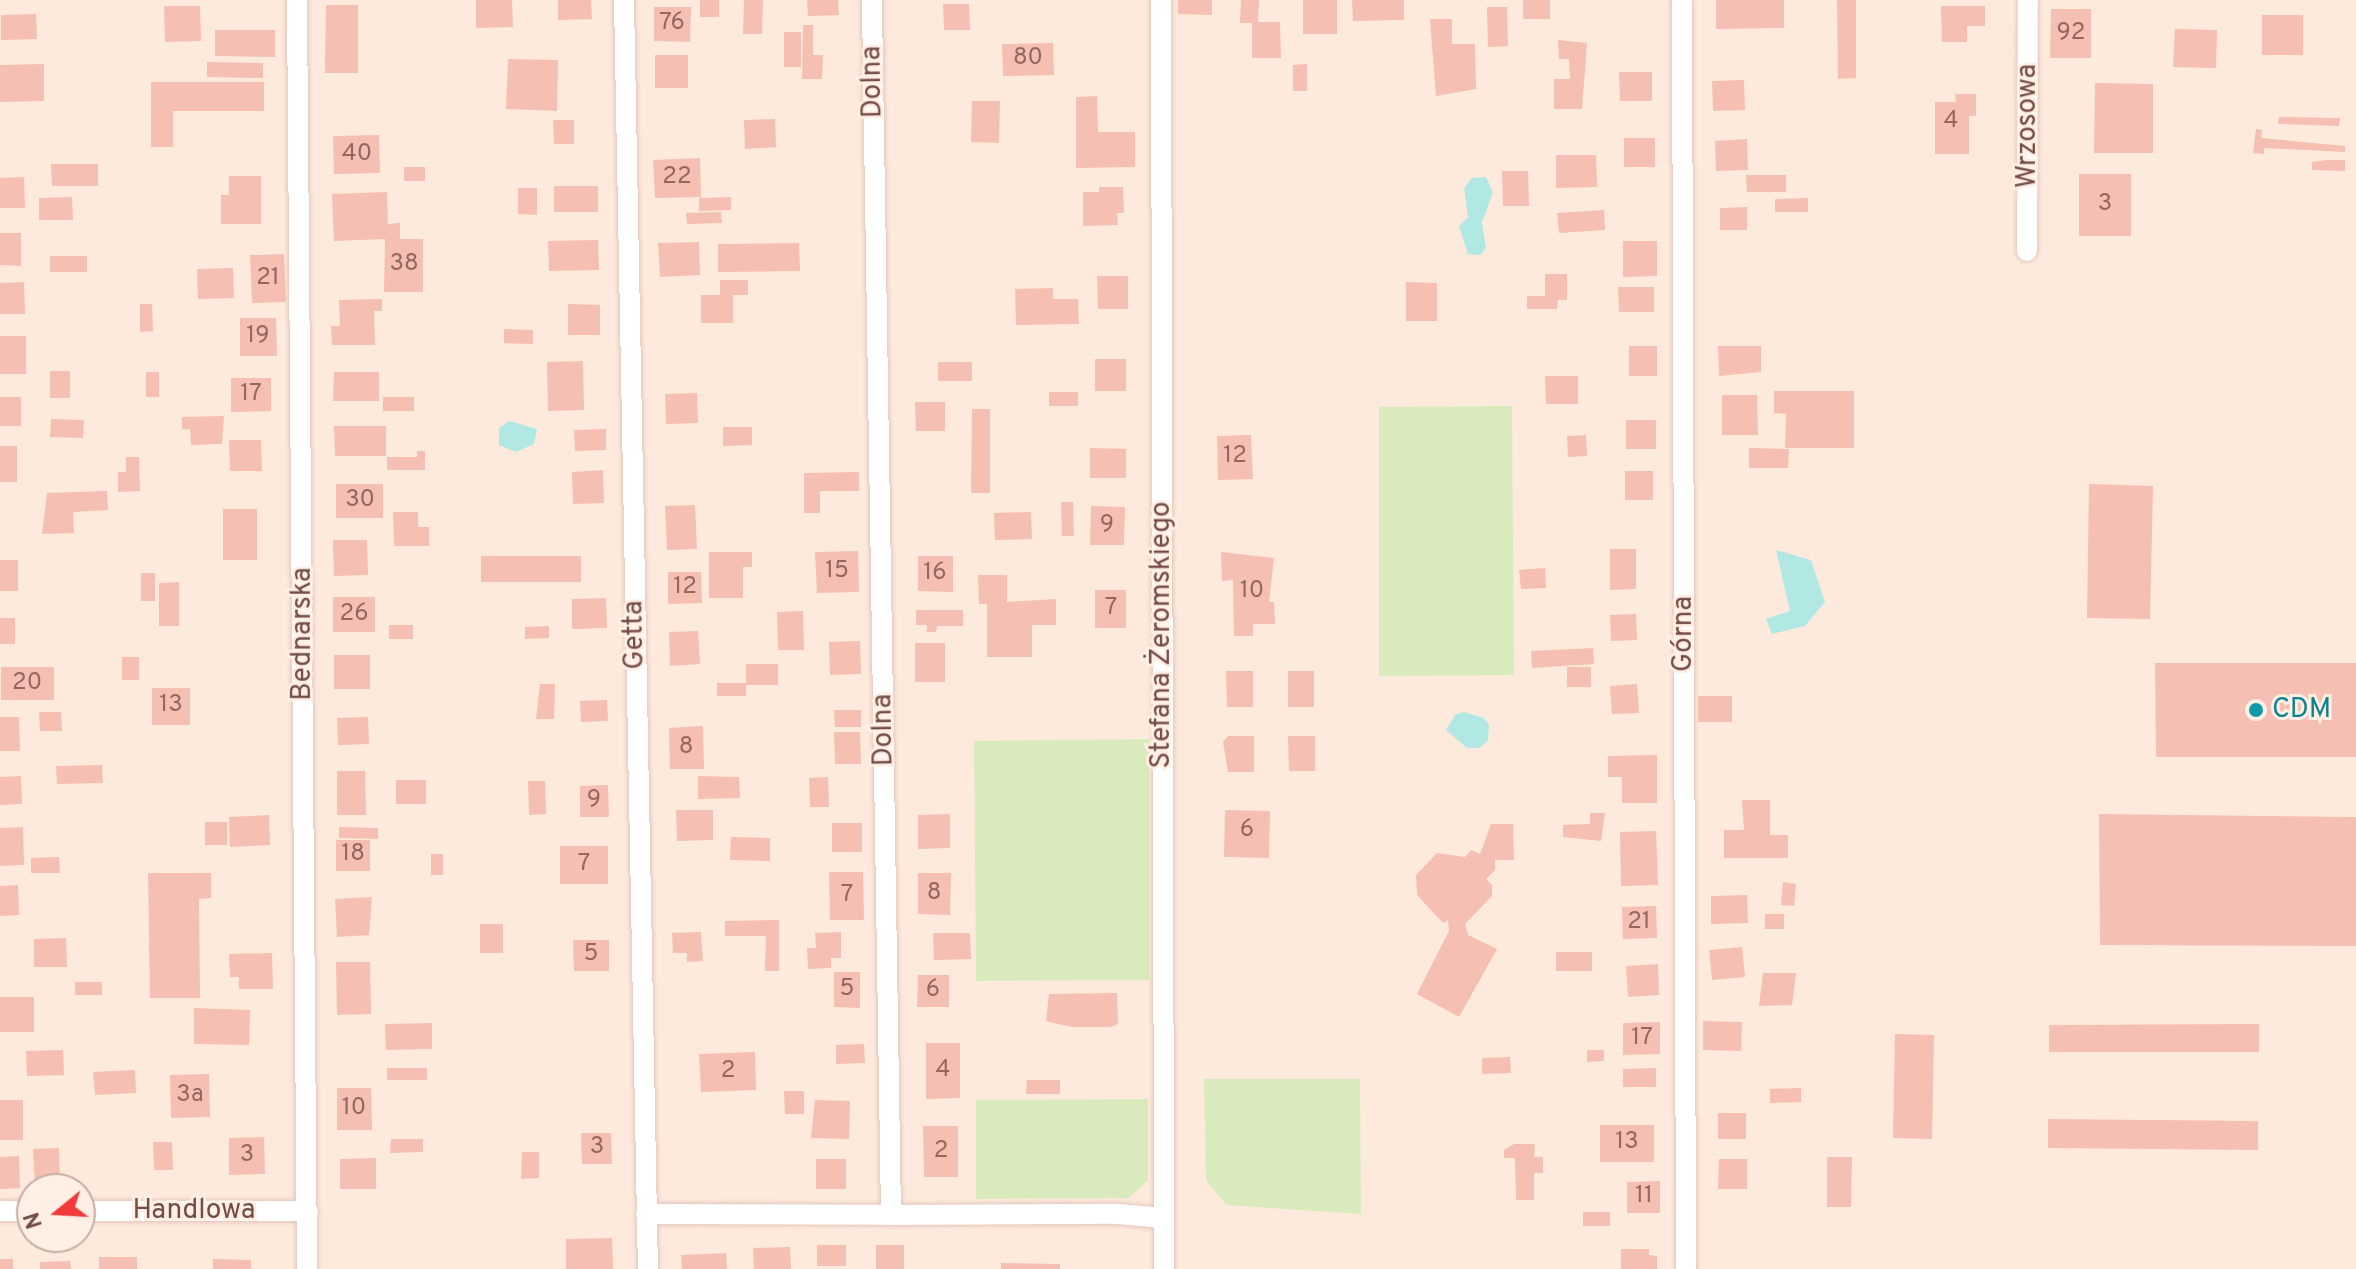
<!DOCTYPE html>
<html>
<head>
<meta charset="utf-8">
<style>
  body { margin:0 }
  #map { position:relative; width:2356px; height:1269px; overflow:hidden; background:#feeadd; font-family:Overpass,sans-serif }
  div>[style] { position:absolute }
  .green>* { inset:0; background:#d9ebbc }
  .water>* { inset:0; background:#b1e8e4 }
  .building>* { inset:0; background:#f5bfb3 }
  .roads { filter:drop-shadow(0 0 2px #e4c6bc) drop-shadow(0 0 2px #e4c6bc) }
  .minor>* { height:20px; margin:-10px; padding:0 10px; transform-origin:10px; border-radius:10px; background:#fff }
  .dots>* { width:22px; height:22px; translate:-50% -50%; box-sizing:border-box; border:4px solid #ffefe5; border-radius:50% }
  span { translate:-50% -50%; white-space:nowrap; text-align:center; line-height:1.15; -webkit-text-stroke:6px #ffefe5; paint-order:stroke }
  .number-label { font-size:24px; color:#946860 }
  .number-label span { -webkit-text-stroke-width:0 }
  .street-label { font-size:28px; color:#744b45 }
  .culture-label { font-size:28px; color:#0d838f }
  .left { translate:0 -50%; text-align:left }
  .north { position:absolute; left:16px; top:1173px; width:80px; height:80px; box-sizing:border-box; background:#ffefe5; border:2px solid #c7ada5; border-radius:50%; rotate:252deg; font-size:22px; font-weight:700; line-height:32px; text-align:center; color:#744b45 }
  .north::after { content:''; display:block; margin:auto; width:28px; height:36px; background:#f13a39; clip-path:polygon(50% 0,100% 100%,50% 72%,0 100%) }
</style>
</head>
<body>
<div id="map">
  <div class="green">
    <div style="clip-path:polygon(1512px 406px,1514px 675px,1379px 676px,1379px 407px)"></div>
    <div style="clip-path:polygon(1149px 739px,1149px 980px,976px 981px,974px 741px)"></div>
    <div style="clip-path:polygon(1204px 1079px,1360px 1079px,1361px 1214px,1226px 1205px,1206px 1180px)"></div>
    <div style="clip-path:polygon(1148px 1099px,1148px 1180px,1129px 1198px,976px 1199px,976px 1100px)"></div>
  </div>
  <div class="water">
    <div style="clip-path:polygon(1486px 177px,1493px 192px,1482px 223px,1486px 248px,1481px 255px,1468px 254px,1459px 226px,1468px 217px,1464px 188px,1472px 178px)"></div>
    <div style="clip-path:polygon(509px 421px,537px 429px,534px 444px,516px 452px,499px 445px,499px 428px)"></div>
    <div style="clip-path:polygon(1776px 550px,1811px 560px,1825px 602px,1805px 626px,1772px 634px,1766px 619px,1790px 611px)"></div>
    <div style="clip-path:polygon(1464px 712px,1484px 718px,1489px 725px,1488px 741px,1479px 748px,1467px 748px,1446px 730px,1455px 715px)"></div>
  </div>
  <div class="building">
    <div style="clip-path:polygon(476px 0,512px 0,513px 27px,476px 28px)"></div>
    <div style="clip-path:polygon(558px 0,591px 0,592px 19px,558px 20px)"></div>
    <div style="clip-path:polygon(700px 0,719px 0,719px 17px,700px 17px)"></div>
    <div style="clip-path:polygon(744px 0,763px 0,762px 34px,743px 34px)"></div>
    <div style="clip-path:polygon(807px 0,838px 0,839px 15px,808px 16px)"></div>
    <div style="clip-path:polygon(1178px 0,1212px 0,1212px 15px,1178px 14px)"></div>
    <div style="clip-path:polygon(1241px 0,1259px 0,1258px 22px,1280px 22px,1281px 58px,1252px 58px,1252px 23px,1240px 23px)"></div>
    <div style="clip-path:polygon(1303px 0,1337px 0,1337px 34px,1303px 34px)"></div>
    <div style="clip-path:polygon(1352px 0,1404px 0,1404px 20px,1353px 21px)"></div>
    <div style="clip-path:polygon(1523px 0,1550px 0,1550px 19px,1523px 19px)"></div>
    <div style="clip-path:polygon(1716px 0,1784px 0,1784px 28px,1716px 29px)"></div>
    <div style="clip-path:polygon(1837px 0,1856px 0,1856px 78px,1838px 79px)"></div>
    <div style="clip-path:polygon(943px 4px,969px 4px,970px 30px,944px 30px)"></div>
    <div style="clip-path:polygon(326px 5px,358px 5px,358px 73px,325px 73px)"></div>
    <div style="clip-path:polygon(164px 6px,200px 6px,201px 41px,165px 42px)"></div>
    <div style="clip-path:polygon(1941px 6px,1985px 6px,1985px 26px,1967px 26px,1967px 42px,1942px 42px)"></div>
    <div style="clip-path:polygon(654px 7px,691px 7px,690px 42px,654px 41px)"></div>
    <div style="clip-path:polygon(1487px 7px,1507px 7px,1508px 46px,1488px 47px)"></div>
    <div style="clip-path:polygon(2051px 9px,2091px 9px,2091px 58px,2050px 58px)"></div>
    <div style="clip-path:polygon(36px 14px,37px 39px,1px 40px,1px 15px)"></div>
    <div style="clip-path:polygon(2262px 15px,2303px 15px,2303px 55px,2262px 55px)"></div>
    <div style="clip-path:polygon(1430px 19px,1452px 19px,1452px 44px,1475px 44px,1476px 89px,1436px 96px)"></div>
    <div style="clip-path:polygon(803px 25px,813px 25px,813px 55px,823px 55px,822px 79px,802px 79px)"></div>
    <div style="clip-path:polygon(2175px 29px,2217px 30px,2216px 68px,2173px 67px)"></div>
    <div style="clip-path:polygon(215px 30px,275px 30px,275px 57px,215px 56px)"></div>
    <div style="clip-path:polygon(784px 32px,801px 32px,801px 67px,784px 67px)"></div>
    <div style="clip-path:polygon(1558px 40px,1587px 43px,1582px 109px,1554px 109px,1554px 79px,1570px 79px,1569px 59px,1559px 59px)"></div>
    <div style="clip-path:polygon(1053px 43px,1054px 75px,1003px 76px,1002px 44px)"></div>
    <div style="clip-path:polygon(655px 55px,688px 55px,688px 88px,655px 88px)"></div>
    <div style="clip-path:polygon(508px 59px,558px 60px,557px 111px,506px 109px)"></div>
    <div style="clip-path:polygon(207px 62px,263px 63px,263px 78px,207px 77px)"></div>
    <div style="clip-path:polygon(44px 64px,44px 101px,0 102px,0 65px)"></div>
    <div style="clip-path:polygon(1307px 64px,1307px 91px,1293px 91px,1293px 65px)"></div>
    <div style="clip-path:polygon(1619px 72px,1652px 72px,1652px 101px,1620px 101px)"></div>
    <div style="clip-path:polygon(1744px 80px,1745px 110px,1713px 111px,1712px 81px)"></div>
    <div style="clip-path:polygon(151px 82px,264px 82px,264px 111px,173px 111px,173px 147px,151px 147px)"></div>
    <div style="clip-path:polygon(2095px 83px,2153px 84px,2153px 153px,2094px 153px)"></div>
    <div style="clip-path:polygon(1955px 94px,1976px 94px,1976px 116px,1969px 116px,1969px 154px,1935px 154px,1935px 102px,1956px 102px)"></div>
    <div style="clip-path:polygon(1097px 96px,1098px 132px,1135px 132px,1135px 167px,1076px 168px,1076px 97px)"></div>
    <div style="clip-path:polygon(972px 101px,1000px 101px,999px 143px,971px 142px)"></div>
    <div style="clip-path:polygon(2279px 117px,2340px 118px,2339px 126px,2278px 124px)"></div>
    <div style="clip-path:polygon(775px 119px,776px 147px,745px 149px,744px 120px)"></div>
    <div style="clip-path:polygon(553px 120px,574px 120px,574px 144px,554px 144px)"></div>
    <div style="clip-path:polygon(2256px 129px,2262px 130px,2261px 138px,2345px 146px,2345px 152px,2264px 148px,2264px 154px,2253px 153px)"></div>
    <div style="clip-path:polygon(379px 135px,380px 173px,334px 174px,333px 136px)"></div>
    <div style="clip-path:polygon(1624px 138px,1655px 138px,1655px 167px,1624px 167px)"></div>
    <div style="clip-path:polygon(1747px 139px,1748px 170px,1716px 171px,1715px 141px)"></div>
    <div style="clip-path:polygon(1556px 155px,1596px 155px,1597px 187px,1556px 188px)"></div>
    <div style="clip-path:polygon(700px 158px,701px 197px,655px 198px,653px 160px)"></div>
    <div style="clip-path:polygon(2328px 160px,2345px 160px,2345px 171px,2312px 170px,2312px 162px)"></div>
    <div style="clip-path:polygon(51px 164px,98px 164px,98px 186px,52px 186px)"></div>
    <div style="clip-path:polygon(404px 167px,425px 167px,425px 181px,404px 181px)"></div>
    <div style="clip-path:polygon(1502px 171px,1528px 171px,1529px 206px,1503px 206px)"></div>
    <div style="clip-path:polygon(2079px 174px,2131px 174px,2131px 236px,2079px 236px)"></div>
    <div style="clip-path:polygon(1746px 175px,1786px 175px,1786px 192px,1747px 192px)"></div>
    <div style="clip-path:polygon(229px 176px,261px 176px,261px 224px,221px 224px,221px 195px,229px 195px)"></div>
    <div style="clip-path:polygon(24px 177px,25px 208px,0 208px,0 178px)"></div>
    <div style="clip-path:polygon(554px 186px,598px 186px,598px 212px,554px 212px)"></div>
    <div style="clip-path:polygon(1099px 187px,1123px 187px,1124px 213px,1117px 213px,1118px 225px,1083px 226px,1083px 192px,1099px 192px)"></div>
    <div style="clip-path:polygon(518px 188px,537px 188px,537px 215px,518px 214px)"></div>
    <div style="clip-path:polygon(387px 192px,388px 224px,400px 223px,400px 239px,423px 239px,423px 292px,384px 292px,385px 239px,334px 241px,332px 194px)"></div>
    <div style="clip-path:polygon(72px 197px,73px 220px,39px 220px,39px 198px)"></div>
    <div style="clip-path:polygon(731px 197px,731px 210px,699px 211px,699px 198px)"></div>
    <div style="clip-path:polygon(1808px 198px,1808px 212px,1775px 212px,1775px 199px)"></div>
    <div style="clip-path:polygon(1747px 207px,1747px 230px,1720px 230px,1720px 208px)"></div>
    <div style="clip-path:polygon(1604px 210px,1605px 230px,1559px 233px,1557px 213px)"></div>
    <div style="clip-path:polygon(721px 212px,722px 223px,687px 224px,686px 213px)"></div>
    <div style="clip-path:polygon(0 233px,21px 233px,21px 266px,0 265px)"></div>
    <div style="clip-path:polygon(598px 240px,599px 270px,549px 271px,548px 241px)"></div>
    <div style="clip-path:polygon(1623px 241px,1657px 241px,1657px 276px,1623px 277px)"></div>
    <div style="clip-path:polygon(699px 242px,700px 275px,660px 277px,658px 243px)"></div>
    <div style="clip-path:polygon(799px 243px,800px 271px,718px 272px,718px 244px)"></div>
    <div style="clip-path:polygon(284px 254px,286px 302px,252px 303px,250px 255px)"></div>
    <div style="clip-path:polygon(50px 256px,87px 256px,87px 272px,50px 272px)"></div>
    <div style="clip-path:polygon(233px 268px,234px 298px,198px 299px,197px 269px)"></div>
    <div style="clip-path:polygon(1545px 274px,1567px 274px,1567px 300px,1558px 300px,1557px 309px,1527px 309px,1527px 296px,1545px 296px)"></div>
    <div style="clip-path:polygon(1097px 276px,1128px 276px,1128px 309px,1098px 309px)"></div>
    <div style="clip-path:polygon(720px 280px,748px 280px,748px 295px,733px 295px,733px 323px,701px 323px,701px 295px,720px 295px)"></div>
    <div style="clip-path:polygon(24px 282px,25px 314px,0 314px,0 283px)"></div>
    <div style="clip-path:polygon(1406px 282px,1437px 283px,1437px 321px,1406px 321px)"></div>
    <div style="clip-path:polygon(1618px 287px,1654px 287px,1654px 312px,1619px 312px)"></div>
    <div style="clip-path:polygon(1053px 288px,1053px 299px,1078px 299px,1079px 324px,1016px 325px,1015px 289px)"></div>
    <div style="clip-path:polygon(382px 299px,382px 311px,374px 311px,375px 345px,332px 345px,331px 326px,340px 326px,339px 300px)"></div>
    <div style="clip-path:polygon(140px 304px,152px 304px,153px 331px,140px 332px)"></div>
    <div style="clip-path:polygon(568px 304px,600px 305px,600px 335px,568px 335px)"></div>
    <div style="clip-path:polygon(240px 318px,276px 318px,277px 356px,240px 356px)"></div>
    <div style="clip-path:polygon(504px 329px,533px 330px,533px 344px,504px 343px)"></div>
    <div style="clip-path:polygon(0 336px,26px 336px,26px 374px,0 374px)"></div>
    <div style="clip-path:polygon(1629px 346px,1657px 346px,1657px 376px,1629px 376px)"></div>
    <div style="clip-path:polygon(1718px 346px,1761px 346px,1761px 372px,1719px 376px)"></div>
    <div style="clip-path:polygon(1095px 359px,1126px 359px,1126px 391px,1095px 391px)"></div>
    <div style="clip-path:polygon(583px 361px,584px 410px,548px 411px,547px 362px)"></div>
    <div style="clip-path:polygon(938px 362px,972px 362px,972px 381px,938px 381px)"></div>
    <div style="clip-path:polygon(50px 371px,70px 371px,70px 398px,50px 398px)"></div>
    <div style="clip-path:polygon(146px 372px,159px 372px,159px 397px,146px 397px)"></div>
    <div style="clip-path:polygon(334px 372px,379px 372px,379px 401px,333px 401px)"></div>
    <div style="clip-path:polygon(1545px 376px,1578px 376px,1578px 404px,1546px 404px)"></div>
    <div style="clip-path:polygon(231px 378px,271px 378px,271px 411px,231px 412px)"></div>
    <div style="clip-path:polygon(1774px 391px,1854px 391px,1854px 448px,1785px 448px,1786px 414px,1774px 413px)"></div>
    <div style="clip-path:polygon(1049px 392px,1078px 392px,1078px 406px,1049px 406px)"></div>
    <div style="clip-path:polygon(697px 393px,698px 423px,666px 424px,665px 394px)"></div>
    <div style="clip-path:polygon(1722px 395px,1757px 395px,1758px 435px,1722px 435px)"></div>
    <div style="clip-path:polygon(0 397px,21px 397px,21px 426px,0 426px)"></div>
    <div style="clip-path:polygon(383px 397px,414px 397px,414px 411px,383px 411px)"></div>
    <div style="clip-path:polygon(915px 402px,945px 402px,945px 431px,916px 431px)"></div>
    <div style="clip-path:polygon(972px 409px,990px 409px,990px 493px,971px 493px)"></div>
    <div style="clip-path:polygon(224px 416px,222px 444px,191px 445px,190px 429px,182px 429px,182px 417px)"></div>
    <div style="clip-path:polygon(51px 419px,84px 420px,83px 438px,50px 437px)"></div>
    <div style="clip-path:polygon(1626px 420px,1656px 420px,1656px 449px,1626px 449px)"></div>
    <div style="clip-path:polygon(334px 426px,386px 426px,386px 456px,335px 456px)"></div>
    <div style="clip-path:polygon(723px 427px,752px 427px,752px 445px,723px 446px)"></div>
    <div style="clip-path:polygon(606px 429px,606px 450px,575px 451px,574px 430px)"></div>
    <div style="clip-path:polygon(1251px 435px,1253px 479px,1218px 480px,1217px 436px)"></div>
    <div style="clip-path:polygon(1586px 435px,1587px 456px,1568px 457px,1567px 436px)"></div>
    <div style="clip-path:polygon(229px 440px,261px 440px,262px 471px,230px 471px)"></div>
    <div style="clip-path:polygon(0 446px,17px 446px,17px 482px,0 482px)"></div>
    <div style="clip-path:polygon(1090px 448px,1126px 449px,1126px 478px,1090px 478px)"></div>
    <div style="clip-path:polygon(1749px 448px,1789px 449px,1788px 468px,1749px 468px)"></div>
    <div style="clip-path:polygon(417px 451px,425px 451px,425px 470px,387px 470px,387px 457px,417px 457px)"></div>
    <div style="clip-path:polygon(126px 457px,139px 457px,140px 491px,118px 492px,118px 472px,126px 472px)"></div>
    <div style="clip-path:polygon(603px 470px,604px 503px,573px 504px,572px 472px)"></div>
    <div style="clip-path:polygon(1625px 471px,1653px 471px,1653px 500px,1625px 500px)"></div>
    <div style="clip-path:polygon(859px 472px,859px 491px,820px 491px,820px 513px,804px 513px,804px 473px)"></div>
    <div style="clip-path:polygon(336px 484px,383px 484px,383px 518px,336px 518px)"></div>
    <div style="clip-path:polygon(2089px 484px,2153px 486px,2150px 619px,2087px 618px)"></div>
    <div style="clip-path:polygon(107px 491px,108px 510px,73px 512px,74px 533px,42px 534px,47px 493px)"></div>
    <div style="clip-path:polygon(1061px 502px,1073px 502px,1074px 536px,1062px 536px)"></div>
    <div style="clip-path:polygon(695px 505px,697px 549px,667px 550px,665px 506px)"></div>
    <div style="clip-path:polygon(1091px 506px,1125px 507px,1124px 545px,1090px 545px)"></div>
    <div style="clip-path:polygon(223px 509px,257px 509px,257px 560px,223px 560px)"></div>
    <div style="clip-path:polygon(393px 512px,418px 512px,418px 527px,429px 527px,429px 546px,394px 546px)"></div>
    <div style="clip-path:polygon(1031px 512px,1032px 539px,995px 540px,994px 513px)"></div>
    <div style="clip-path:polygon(333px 540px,367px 540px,368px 575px,334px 576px)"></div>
    <div style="clip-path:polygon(1610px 549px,1636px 549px,1636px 589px,1610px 590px)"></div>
    <div style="clip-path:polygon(858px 551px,859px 592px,817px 593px,815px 552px)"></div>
    <div style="clip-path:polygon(709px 552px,752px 552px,752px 567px,743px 567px,743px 598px,709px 598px)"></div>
    <div style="clip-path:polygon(1221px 552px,1274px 558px,1269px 602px,1274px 602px,1275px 624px,1253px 624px,1253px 636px,1234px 636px,1233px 580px,1222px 581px)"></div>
    <div style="clip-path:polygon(481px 556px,581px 556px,581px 582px,481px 582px)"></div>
    <div style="clip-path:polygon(918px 556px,953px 556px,953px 592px,918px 591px)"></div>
    <div style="clip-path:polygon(0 560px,18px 560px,18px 591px,0 591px)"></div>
    <div style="clip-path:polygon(1545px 568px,1546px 588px,1521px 589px,1519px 570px)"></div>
    <div style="clip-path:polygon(668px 572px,701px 572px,702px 603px,668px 604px)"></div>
    <div style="clip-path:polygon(141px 573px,155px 573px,155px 601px,141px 601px)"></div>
    <div style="clip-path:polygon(978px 575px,1007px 575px,1007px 602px,1056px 599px,1056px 625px,1032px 625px,1032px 657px,987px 657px,987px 604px,979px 604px)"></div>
    <div style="clip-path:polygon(179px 582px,179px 626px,159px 626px,159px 583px)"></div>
    <div style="clip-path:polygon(1095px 590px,1126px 590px,1126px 628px,1095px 628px)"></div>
    <div style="clip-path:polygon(333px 597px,375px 597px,375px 632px,333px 632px)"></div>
    <div style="clip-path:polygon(606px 598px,607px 628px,572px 629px,572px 599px)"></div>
    <div style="clip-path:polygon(916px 610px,963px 610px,963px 626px,937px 626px,936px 632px,927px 632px,927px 625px,916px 625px)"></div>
    <div style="clip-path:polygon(803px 611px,804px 650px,778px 650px,777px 612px)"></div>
    <div style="clip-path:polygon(1636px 614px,1637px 640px,1611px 641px,1610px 615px)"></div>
    <div style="clip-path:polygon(0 618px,15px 618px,15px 644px,0 644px)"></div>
    <div style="clip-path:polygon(389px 625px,413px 625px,413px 639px,389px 639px)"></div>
    <div style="clip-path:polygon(549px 626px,549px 638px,525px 639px,525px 627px)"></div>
    <div style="clip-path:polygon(698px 631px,700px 664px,670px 666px,669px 632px)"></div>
    <div style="clip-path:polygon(860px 641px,861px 674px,830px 675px,829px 642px)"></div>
    <div style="clip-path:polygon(915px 643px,945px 643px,945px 682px,915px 682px)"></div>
    <div style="clip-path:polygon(1593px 648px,1594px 664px,1532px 668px,1531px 651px)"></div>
    <div style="clip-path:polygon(334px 655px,370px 655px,370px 689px,334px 689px)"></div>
    <div style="clip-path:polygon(122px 657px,139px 657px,139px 680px,122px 680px)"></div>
    <div style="clip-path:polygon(2155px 663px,2356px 663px,2356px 757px,2156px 757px)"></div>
    <div style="clip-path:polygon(746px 664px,778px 664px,778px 685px,746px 685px,746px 696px,717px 696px,717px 683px,746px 683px)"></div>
    <div style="clip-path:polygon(1px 667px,54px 667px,54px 700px,1px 700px)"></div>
    <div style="clip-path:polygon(1567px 667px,1591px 667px,1591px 687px,1567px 687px)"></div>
    <div style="clip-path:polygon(1226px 671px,1253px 671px,1253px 707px,1227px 707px)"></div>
    <div style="clip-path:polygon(1288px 671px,1314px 671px,1314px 707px,1288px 707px)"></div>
    <div style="clip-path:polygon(540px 684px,555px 684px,554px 719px,536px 719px)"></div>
    <div style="clip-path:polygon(1637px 684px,1639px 713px,1612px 714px,1610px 686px)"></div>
    <div style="clip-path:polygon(152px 688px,190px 688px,190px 725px,152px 725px)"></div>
    <div style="clip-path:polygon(1698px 696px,1732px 696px,1732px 722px,1698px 722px)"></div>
    <div style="clip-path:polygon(607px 700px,608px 721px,581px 722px,580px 701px)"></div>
    <div style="clip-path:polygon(834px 710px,861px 710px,861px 727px,835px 727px)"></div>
    <div style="clip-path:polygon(39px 712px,61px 712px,62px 731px,40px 731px)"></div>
    <div style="clip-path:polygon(0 717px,19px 717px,20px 751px,0 751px)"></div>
    <div style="clip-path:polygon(368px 717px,369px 744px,338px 745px,337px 718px)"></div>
    <div style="clip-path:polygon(703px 726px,704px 769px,670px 769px,669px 728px)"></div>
    <div style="clip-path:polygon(834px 732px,860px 732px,861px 764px,835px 764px)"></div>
    <div style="clip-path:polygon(1228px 736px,1254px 736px,1254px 772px,1228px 772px,1223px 742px)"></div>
    <div style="clip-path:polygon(1288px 736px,1315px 736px,1315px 771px,1289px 771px)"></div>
    <div style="clip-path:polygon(1657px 755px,1657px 803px,1622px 803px,1622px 777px,1608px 777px,1608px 756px)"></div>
    <div style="clip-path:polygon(102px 765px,103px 783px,57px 784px,56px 766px)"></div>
    <div style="clip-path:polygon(337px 771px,365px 771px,366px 815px,337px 815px)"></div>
    <div style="clip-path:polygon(21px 776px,22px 804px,0 805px,0 777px)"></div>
    <div style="clip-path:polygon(698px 776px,739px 777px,740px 798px,698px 799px)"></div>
    <div style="clip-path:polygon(828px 777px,829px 807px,810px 807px,809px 778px)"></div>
    <div style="clip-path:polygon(396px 780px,426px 780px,426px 804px,396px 804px)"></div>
    <div style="clip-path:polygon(528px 781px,545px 781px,546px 814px,529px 815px)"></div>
    <div style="clip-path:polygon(608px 785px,609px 817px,580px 817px,580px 786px)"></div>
    <div style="clip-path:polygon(1742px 800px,1770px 800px,1770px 835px,1788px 835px,1788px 858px,1724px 858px,1724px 830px,1744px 830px)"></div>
    <div style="clip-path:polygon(676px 810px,713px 810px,713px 840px,677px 841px)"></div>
    <div style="clip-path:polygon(1225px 810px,1270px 811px,1269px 858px,1224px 857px)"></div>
    <div style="clip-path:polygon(1590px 813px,1605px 813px,1601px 841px,1563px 837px,1563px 825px,1590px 824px)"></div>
    <div style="clip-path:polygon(950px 814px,950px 848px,918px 849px,918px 815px)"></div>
    <div style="clip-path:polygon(2099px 814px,2356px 817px,2356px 946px,2100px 945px)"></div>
    <div style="clip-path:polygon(269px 815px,270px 845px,230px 847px,229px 817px)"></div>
    <div style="clip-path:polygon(205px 822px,227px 822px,227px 845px,205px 845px)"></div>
    <div style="clip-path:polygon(832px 823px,862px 823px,862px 852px,832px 852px)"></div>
    <div style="clip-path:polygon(1491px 824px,1513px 824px,1514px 860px,1495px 860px,1495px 870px,1486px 879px,1492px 885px,1492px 896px,1465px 924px,1468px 935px,1497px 949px,1459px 1017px,1417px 994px,1449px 931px,1448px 920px,1443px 923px,1417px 895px,1416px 875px,1437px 853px,1465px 857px,1471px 850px,1480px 854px)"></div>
    <div style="clip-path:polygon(23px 827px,24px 865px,0 866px,0 828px)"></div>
    <div style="clip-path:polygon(339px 827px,378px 828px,378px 839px,339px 838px)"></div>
    <div style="clip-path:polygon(1656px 831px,1658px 885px,1621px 886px,1620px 832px)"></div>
    <div style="clip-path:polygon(731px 837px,770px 838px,770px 861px,730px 860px)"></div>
    <div style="clip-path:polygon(336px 840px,370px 840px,370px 871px,336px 871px)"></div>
    <div style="clip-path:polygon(560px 846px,608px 846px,608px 884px,560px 884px)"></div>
    <div style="clip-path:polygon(431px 854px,443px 854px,443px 875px,431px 875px)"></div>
    <div style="clip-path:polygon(59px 857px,60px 873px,31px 873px,31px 858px)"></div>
    <div style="clip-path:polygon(829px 872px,863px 872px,864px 920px,830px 920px)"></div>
    <div style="clip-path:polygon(148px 873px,211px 873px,211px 898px,199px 899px,200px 998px,150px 998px)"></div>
    <div style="clip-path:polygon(918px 873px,951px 873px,950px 915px,918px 914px)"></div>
    <div style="clip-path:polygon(1783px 882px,1796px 884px,1794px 906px,1781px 905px)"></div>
    <div style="clip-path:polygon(18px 885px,19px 915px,0 916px,0 886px)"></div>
    <div style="clip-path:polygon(1747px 895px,1748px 923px,1711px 924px,1711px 896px)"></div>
    <div style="clip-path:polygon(372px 897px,369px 935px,337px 937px,335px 899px)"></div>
    <div style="clip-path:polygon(1656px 906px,1657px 938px,1623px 939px,1622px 907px)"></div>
    <div style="clip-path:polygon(1765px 914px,1784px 914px,1784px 929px,1765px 929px)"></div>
    <div style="clip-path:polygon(779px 920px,779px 971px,765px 971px,766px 936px,725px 936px,725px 921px)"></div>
    <div style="clip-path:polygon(480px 924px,503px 924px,503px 953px,480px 953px)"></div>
    <div style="clip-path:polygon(701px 932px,703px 961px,687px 962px,687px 953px,673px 953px,672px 933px)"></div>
    <div style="clip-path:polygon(841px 932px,841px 958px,831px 958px,831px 968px,808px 969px,807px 948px,816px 948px,815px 933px)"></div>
    <div style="clip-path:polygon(933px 933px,970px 933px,971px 959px,934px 960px)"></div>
    <div style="clip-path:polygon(66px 938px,67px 967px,34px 967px,34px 939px)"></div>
    <div style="clip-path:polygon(573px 940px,609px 940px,609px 971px,574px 971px)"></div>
    <div style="clip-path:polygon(1742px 947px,1745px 977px,1712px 980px,1709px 950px)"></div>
    <div style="clip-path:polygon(1556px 952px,1592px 952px,1592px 971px,1556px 971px)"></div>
    <div style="clip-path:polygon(272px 953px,273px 989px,239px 989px,239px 977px,230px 977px,229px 954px)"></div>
    <div style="clip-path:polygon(336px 962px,370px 962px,371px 1014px,337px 1015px)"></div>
    <div style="clip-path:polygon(1658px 964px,1659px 995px,1628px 997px,1626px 966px)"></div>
    <div style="clip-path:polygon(834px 972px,860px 972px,860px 1008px,834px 1007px)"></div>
    <div style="clip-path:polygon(1763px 973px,1796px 973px,1792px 1005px,1759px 1006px)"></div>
    <div style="clip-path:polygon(918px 975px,949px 975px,949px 1007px,917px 1007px)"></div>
    <div style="clip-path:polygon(75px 982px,102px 982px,102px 995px,75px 995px)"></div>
    <div style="clip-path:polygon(1117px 993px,1118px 1024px,1111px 1027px,1071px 1027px,1046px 1021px,1049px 994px)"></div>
    <div style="clip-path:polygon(0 997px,34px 997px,34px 1032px,0 1032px)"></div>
    <div style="clip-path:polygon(194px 1008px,250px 1010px,249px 1045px,194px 1044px)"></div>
    <div style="clip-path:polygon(1703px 1021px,1742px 1022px,1741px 1051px,1703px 1050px)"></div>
    <div style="clip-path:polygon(1660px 1022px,1660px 1054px,1623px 1055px,1623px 1023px)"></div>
    <div style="clip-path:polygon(432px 1023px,432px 1049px,386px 1050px,385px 1024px)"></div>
    <div style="clip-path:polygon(2259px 1024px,2259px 1052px,2049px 1052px,2049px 1025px)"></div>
    <div style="clip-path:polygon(1895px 1034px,1934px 1035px,1932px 1139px,1893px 1138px)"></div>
    <div style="clip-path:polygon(926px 1043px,960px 1043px,960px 1098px,926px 1099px)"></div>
    <div style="clip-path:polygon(864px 1044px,865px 1063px,836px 1064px,836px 1045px)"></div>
    <div style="clip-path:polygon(63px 1050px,64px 1075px,27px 1076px,26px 1051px)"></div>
    <div style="clip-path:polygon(1587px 1050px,1604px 1050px,1604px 1061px,1587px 1062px)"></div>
    <div style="clip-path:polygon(755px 1052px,756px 1090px,701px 1092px,699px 1054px)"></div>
    <div style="clip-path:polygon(1510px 1057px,1511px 1073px,1482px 1074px,1482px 1058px)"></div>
    <div style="clip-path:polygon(387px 1068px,427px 1068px,427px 1080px,387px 1080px)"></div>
    <div style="clip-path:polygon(1656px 1068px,1656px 1087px,1623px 1087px,1623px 1069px)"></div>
    <div style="clip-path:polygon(135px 1070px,136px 1093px,95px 1095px,93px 1072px)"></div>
    <div style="clip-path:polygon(209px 1074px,210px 1117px,171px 1118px,170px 1075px)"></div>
    <div style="clip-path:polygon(1027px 1080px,1060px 1080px,1060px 1094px,1026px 1094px)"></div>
    <div style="clip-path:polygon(337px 1088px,371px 1088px,372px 1130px,337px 1130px)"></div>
    <div style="clip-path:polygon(1801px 1088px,1801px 1102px,1770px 1103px,1770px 1089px)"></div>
    <div style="clip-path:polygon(784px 1091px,804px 1091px,804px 1114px,785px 1114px)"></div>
    <div style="clip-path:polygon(0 1100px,23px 1100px,23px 1140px,0 1140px)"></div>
    <div style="clip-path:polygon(815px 1100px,850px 1101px,849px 1139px,811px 1138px)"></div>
    <div style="clip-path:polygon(1718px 1113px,1746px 1113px,1746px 1139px,1718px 1139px)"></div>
    <div style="clip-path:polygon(2048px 1119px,2258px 1121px,2258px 1150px,2048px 1148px)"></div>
    <div style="clip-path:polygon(1600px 1125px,1654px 1125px,1654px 1162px,1600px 1162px)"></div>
    <div style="clip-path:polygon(923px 1126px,958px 1126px,958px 1177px,924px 1177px)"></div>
    <div style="clip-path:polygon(581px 1133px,611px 1133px,612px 1164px,582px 1164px)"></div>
    <div style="clip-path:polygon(264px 1137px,265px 1174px,229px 1175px,229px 1138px)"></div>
    <div style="clip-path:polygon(391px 1139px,423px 1139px,423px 1152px,390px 1153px)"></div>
    <div style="clip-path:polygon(153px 1142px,172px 1142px,173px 1170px,154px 1170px)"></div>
    <div style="clip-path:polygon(1514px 1144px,1535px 1144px,1534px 1157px,1543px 1157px,1543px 1173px,1534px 1173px,1534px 1200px,1516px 1200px,1515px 1158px,1504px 1158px,1504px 1150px)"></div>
    <div style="clip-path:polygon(59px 1148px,60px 1185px,35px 1186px,33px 1149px)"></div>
    <div style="clip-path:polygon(522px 1152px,539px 1152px,539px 1178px,521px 1179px)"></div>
    <div style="clip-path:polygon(19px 1156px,20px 1188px,0 1189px,0 1157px)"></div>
    <div style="clip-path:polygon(1827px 1157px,1852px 1157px,1851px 1207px,1827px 1207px)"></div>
    <div style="clip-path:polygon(376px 1158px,376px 1189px,340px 1189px,340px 1159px)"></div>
    <div style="clip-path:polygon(816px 1159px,846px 1159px,846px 1189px,816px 1189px)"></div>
    <div style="clip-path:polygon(1719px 1159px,1747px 1159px,1747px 1189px,1718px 1189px)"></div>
    <div style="clip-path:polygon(1660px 1181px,1660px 1213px,1627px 1213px,1627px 1182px)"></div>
    <div style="clip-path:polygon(1583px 1212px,1610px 1212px,1610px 1226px,1583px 1226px)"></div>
    <div style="clip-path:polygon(612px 1238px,613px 1269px,566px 1269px,566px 1239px)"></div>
    <div style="clip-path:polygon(817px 1245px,846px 1245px,846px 1266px,817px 1266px)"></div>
    <div style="clip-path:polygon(876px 1245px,904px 1245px,904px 1269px,876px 1269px)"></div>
    <div style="clip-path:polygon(790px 1247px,791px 1269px,754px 1269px,753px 1248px)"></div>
    <div style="clip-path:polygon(1621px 1249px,1649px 1249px,1649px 1255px,1657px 1256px,1657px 1269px,1621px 1269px)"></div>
    <div style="clip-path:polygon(726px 1253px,727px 1269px,682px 1269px,681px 1255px)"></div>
    <div style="clip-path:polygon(99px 1257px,137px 1257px,137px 1269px,99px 1269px)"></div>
    <div style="clip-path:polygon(0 1259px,13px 1259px,13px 1269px,0 1269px)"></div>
    <div style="clip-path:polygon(213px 1259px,251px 1260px,251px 1269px,213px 1269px)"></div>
    <div style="clip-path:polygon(70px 1261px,71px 1269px,40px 1269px,40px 1262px)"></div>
    <div style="clip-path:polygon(1001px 1263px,1060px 1264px,1060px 1269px,1001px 1269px)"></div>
  </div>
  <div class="roads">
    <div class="minor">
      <div style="left:297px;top:0;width:1269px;rotate:89.55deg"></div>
      <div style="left:624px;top:0;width:1269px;rotate:88.92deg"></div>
      <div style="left:1161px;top:0;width:1269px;rotate:89.86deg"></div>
      <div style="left:1682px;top:0;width:1269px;rotate:89.82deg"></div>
      <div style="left:2027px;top:251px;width:251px;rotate:-89.8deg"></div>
      <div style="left:0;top:1211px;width:32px"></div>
      <div style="left:80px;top:1211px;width:228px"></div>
      <div style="left:646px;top:1214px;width:245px;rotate:0.2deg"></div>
      <div style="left:891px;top:1215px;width:1215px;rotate:-90.9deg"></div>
      <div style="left:891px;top:1215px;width:227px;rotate:-0.3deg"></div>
      <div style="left:1118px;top:1214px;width:45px;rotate:5.1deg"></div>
    </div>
  </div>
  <div class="dots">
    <div style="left:2256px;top:710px;background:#0f9aa8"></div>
  </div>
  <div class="number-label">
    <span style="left:672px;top:24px">76</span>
    <span style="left:2071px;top:34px">92</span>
    <span style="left:1028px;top:59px">80</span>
    <span style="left:1951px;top:122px">4</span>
    <span style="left:357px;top:155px">40</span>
    <span style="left:677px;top:178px">22</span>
    <span style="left:2105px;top:205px">3</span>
    <span style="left:404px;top:265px">38</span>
    <span style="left:268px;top:279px">21</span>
    <span style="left:258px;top:337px">19</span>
    <span style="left:251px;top:395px">17</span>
    <span style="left:1235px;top:457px">12</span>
    <span style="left:360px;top:501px">30</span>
    <span style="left:1107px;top:526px">9</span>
    <span style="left:837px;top:572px">15</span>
    <span style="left:935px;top:574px">16</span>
    <span style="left:685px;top:588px">12</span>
    <span style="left:1252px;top:592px">10</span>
    <span style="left:1111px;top:609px">7</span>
    <span style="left:354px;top:615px">26</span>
    <span style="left:27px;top:684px">20</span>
    <span style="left:171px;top:706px">13</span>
    <span style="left:686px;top:748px">8</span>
    <span style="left:594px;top:801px">9</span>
    <span style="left:1247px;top:831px">6</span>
    <span style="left:353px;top:855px">18</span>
    <span style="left:584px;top:865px">7</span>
    <span style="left:934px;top:894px">8</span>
    <span style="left:847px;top:896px">7</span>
    <span style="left:1639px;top:923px">21</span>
    <span style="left:591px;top:955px">5</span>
    <span style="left:847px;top:990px">5</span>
    <span style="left:933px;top:991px">6</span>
    <span style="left:1642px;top:1039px">17</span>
    <span style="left:943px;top:1071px">4</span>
    <span style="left:728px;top:1072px">2</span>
    <span style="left:190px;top:1096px">3a</span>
    <span style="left:354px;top:1109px">10</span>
    <span style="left:1627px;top:1143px">13</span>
    <span style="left:597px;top:1148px">3</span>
    <span style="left:941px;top:1152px">2</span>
    <span style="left:247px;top:1156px">3</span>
    <span style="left:1644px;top:1197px">11</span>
  </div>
  <div class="street-label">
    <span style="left:873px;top:82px;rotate:-91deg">Dolna</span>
    <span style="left:2028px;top:126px;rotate:-90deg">Wrzosowa</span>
    <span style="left:303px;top:634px;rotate:-90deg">Bednarska</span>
    <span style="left:1684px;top:634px;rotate:-90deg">Górna</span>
    <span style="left:635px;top:635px;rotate:-91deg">Getta</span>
    <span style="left:1162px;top:635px;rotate:-90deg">Stefana Żeromskiego</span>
    <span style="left:884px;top:730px;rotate:-91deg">Dolna</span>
    <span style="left:194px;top:1211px">Handlowa</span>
  </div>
  <div class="culture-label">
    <span class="left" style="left:2272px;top:710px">CDM</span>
  </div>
  <div class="north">N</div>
</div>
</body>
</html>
